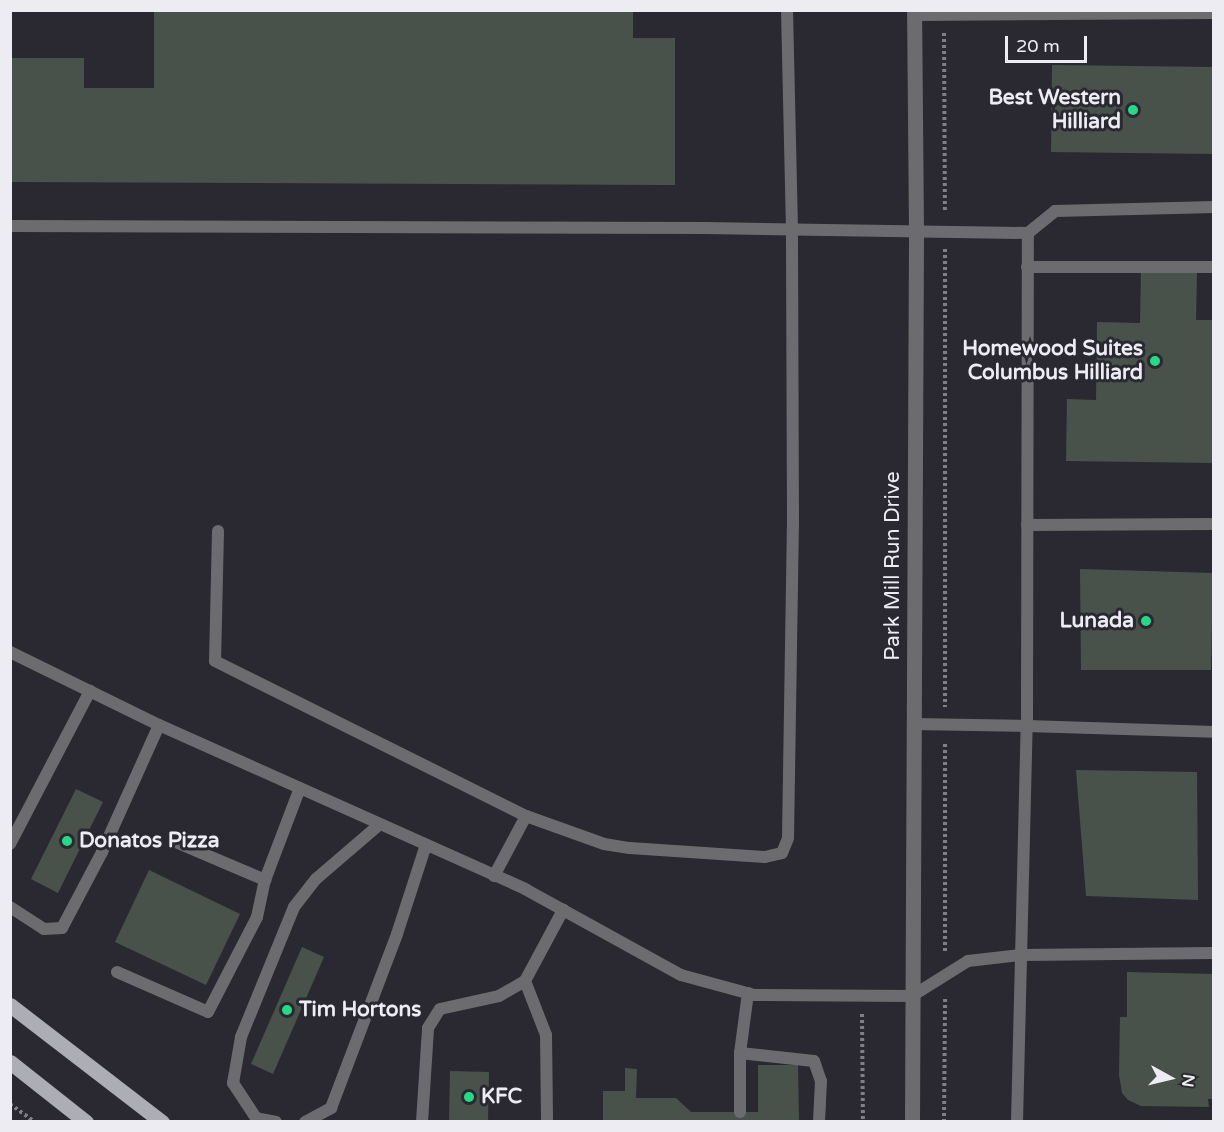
<!DOCTYPE html>
<html>
<head>
<meta charset="utf-8">
<style>
  body { margin:0 }
  #map { position:relative; width:1224px; height:1132px; overflow:hidden; background:#2a2932; font-family:"Varela Round",sans-serif }
  div>[style] { position:absolute }
  .building>* { inset:0; background:#48524b }
  .path>* { height:4px; margin-top:-2px; transform-origin:0; background:repeating-linear-gradient(90deg,#807f87 0 3px,transparent 0 6px) }
  .service>* { height:12px; margin:-6px; padding:0 6px; transform-origin:6px; border-radius:6px; background:#6c6c70 }
  .minor>* { height:15px; margin:-7.5px; padding:0 7.5px; transform-origin:7.5px; border-radius:7.5px; background:#6c6c70 }
  .primary>* { height:15px; margin:-7.5px; padding:0 7.5px; transform-origin:7.5px; border-radius:7.5px; background:#adadb6 }
  .dots>* { width:16px; height:16px; translate:-50% -50%; box-sizing:border-box; border:3px solid #2a2932; border-radius:50% }
  span { translate:-50% -50%; white-space:nowrap; text-align:center; line-height:1.15; -webkit-text-stroke:6px #2a2932; paint-order:stroke }
  .poi-label { font-size:21px; color:#ececf2; font-weight:700 }
  .right { translate:-100% -50%; text-align:right }
  .left { translate:0 -50%; text-align:left }
  .street-label { font-size:21px; color:#ececf2 }
  .frame { position:absolute; inset:0; border:12px solid #ececf2; pointer-events:none }
  .north { position:absolute; left:1140px; top:1048px; width:60px; height:60px; -webkit-text-stroke:4px #2a2932; paint-order:stroke; rotate:98deg; font-size:16px; font-weight:700; line-height:24px; text-align:center; color:#ececf2 }
  .north::after { content:''; display:block; margin:auto; width:21px; height:27px; background:#ececf2; clip-path:polygon(50% 0,100% 100%,50% 72%,0 100%) }
  .scale { position:absolute; left:1005px; top:36px; width:82px; height:27px; box-sizing:border-box; border:3px solid #ececf2; border-top:0; padding-left:8px; font-size:18px; line-height:21px; white-space:nowrap; color:#ececf2; -webkit-text-stroke:4px #2a2932; paint-order:stroke }
</style>
</head>
<body>
<div id="map">
  <div class="building">
    <div style="clip-path:polygon(154px 10px,633px 10px,633px 38px,675px 38px,675px 185px,10px 182px,10px 58px,84px 58px,84px 88px,154px 88px)"></div>
    <div style="clip-path:polygon(1052px 65px,1214px 67px,1214px 154px,1051px 152px)"></div>
    <div style="clip-path:polygon(1141px 271px,1197px 272px,1196px 320px,1214px 320px,1214px 463px,1066px 461px,1067px 399px,1096px 400px,1097px 322px,1140px 323px)"></div>
    <div style="clip-path:polygon(1080px 569px,1213px 573px,1211px 670px,1081px 670px)"></div>
    <div style="clip-path:polygon(1076px 770px,1197px 772px,1198px 900px,1086px 896px)"></div>
    <div style="clip-path:polygon(76px 789px,103px 802px,58px 893px,31px 879px)"></div>
    <div style="clip-path:polygon(149px 870px,240px 914px,206px 985px,115px 942px)"></div>
    <div style="clip-path:polygon(302px 947px,324px 957px,273px 1074px,251px 1064px)"></div>
    <div style="clip-path:polygon(1127px 972px,1214px 974px,1214px 1099px,1208px 1099px,1209px 1107px,1141px 1106px,1128px 1100px,1122px 1093px,1119px 1075px,1120px 1017px,1127px 1017px)"></div>
    <div style="clip-path:polygon(758px 1065px,798px 1065px,799px 1122px,603px 1122px,603px 1091px,625px 1091px,625px 1068px,637px 1069px,636px 1098px,676px 1098px,691px 1112px,758px 1112px)"></div>
    <div style="clip-path:polygon(450px 1071px,489px 1072px,488px 1122px,449px 1122px)"></div>
  </div>
  <div class="path">
    <div style="left:944px;top:33px;width:179px;rotate:89.7deg"></div>
    <div style="left:945px;top:249px;width:458px;rotate:90deg"></div>
    <div style="left:945px;top:744px;width:209px;rotate:90deg"></div>
    <div style="left:862px;top:1014px;width:108px;rotate:89.5deg"></div>
    <div style="left:10px;top:1104px;width:31px;rotate:36deg"></div>
    <div style="left:944px;top:1122px;width:123px;rotate:-89.5deg"></div>
  </div>
  <div class="service">
    <div style="left:914px;top:15px;width:300px;rotate:-0.4deg"></div>
    <div style="left:10px;top:226px;width:696px;rotate:0.16deg"></div>
    <div style="left:706px;top:228px;width:322px;rotate:0.9deg"></div>
    <div style="left:1028px;top:233px;width:35px;rotate:-39deg"></div>
    <div style="left:1055px;top:211px;width:159px;rotate:-1.4deg"></div>
    <div style="left:1027px;top:267px;width:187px"></div>
    <div style="left:1027px;top:525px;width:187px;rotate:-0.3deg"></div>
    <div style="left:218px;top:531px;width:130px;rotate:91.3deg"></div>
    <div style="left:215px;top:661px;width:347px;rotate:26.5deg"></div>
    <div style="left:526px;top:816px;width:83px;rotate:19.7deg"></div>
    <div style="left:604px;top:844px;width:26px;rotate:9deg"></div>
    <div style="left:630px;top:848px;width:135px;rotate:3.8deg"></div>
    <div style="left:765px;top:857px;width:17px;rotate:-13deg"></div>
    <div style="left:782px;top:853px;width:16px;rotate:-68deg"></div>
    <div style="left:788px;top:838px;width:311px;rotate:-89.1deg"></div>
    <div style="left:793px;top:527px;width:297px;rotate:-90.2deg"></div>
    <div style="left:792px;top:230px;width:220px;rotate:-91.3deg"></div>
    <div style="left:10px;top:652px;width:166px;rotate:26.1deg"></div>
    <div style="left:159px;top:725px;width:401px;rotate:24.1deg"></div>
    <div style="left:525px;top:889px;width:178px;rotate:28.9deg"></div>
    <div style="left:681px;top:975px;width:76px;rotate:15.3deg"></div>
    <div style="left:754px;top:995px;width:158px;rotate:0.4deg"></div>
    <div style="left:912px;top:996px;width:66px;rotate:-32deg"></div>
    <div style="left:968px;top:961px;width:53px;rotate:-6.5deg"></div>
    <div style="left:1021px;top:955px;width:193px;rotate:-0.6deg"></div>
    <div style="left:913px;top:724px;width:114px;rotate:1deg"></div>
    <div style="left:1027px;top:726px;width:493px;rotate:-89.9deg"></div>
    <div style="left:178px;top:843px;width:95px;rotate:23deg"></div>
    <div style="left:265px;top:880px;width:98px;rotate:-69.2deg"></div>
    <div style="left:10px;top:844px;width:173px;rotate:-62.4deg"></div>
    <div style="left:494px;top:876px;width:68px;rotate:-61.9deg"></div>
    <div style="left:10px;top:907px;width:40px;rotate:32.9deg"></div>
    <div style="left:44px;top:929px;width:18px;rotate:-3deg"></div>
    <div style="left:62px;top:928px;width:86px;rotate:-62.2deg"></div>
    <div style="left:102px;top:852px;width:139px;rotate:-65.8deg"></div>
    <div style="left:117px;top:972px;width:99px;rotate:23.7deg"></div>
    <div style="left:208px;top:1012px;width:107px;rotate:-62.7deg"></div>
    <div style="left:257px;top:917px;width:38px;rotate:-78deg"></div>
    <div style="left:525px;top:981px;width:58px;rotate:68.7deg"></div>
    <div style="left:546px;top:1035px;width:87px;rotate:89.3deg"></div>
    <div style="left:748px;top:993px;width:61px;rotate:97.6deg"></div>
    <div style="left:740px;top:1053px;width:74px;rotate:6.2deg"></div>
    <div style="left:814px;top:1061px;width:21px;rotate:71deg"></div>
    <div style="left:821px;top:1081px;width:41px;rotate:92.8deg"></div>
    <div style="left:740px;top:1112px;width:59px;rotate:-90deg"></div>
    <div style="left:276px;top:1122px;width:20px;rotate:-169deg"></div>
    <div style="left:256px;top:1118px;width:42px;rotate:-123.3deg"></div>
    <div style="left:233px;top:1083px;width:47px;rotate:-80.1deg"></div>
    <div style="left:241px;top:1037px;width:140px;rotate:-67.8deg"></div>
    <div style="left:294px;top:907px;width:36px;rotate:-52deg"></div>
    <div style="left:316px;top:879px;width:84px;rotate:-40.7deg"></div>
    <div style="left:305px;top:1122px;width:30px;rotate:-28deg"></div>
    <div style="left:331px;top:1108px;width:186px;rotate:-69.2deg"></div>
    <div style="left:397px;top:934px;width:94px;rotate:-72deg"></div>
    <div style="left:422px;top:1122px;width:94px;rotate:-86.3deg"></div>
    <div style="left:428px;top:1028px;width:22px;rotate:-58deg"></div>
    <div style="left:440px;top:1009px;width:60px;rotate:-12.4deg"></div>
    <div style="left:499px;top:996px;width:30px;rotate:-30deg"></div>
    <div style="left:525px;top:981px;width:81px;rotate:-61.8deg"></div>
    <div style="left:1017px;top:1122px;width:396px;rotate:-88.6deg"></div>
    <div style="left:1027px;top:726px;width:187px;rotate:1.8deg"></div>
  </div>
  <div class="minor">
    <div style="left:912px;top:1122px;width:892px;rotate:-89.74deg"></div>
    <div style="left:916px;top:230px;width:220px;rotate:-90.5deg"></div>
  </div>
  <div class="primary">
    <div style="left:10px;top:1005px;width:192px;rotate:37.6deg"></div>
    <div style="left:10px;top:1062px;width:97px;rotate:38.3deg"></div>
  </div>
  <div class="dots">
    <div style="left:1133px;top:110px;background:#28d885"></div>
    <div style="left:1155px;top:361px;background:#28d885"></div>
    <div style="left:1146px;top:621px;background:#28d885"></div>
    <div style="left:67px;top:841px;background:#28d885"></div>
    <div style="left:287px;top:1010px;background:#28d885"></div>
    <div style="left:469px;top:1097px;background:#28d885"></div>
  </div>
  <div class="poi-label">
    <span class="right" style="left:1121px;top:110px">Best Western<br>Hilliard</span>
    <span class="right" style="left:1143px;top:361px">Homewood Suites<br>Columbus Hilliard</span>
    <span class="right" style="left:1134px;top:621px">Lunada</span>
    <span class="left" style="left:79px;top:841px">Donatos Pizza</span>
    <span class="left" style="left:299px;top:1010px">Tim Hortons</span>
    <span class="left" style="left:481px;top:1097px">KFC</span>
  </div>
  <div class="street-label">
    <span style="left:893px;top:566px;rotate:-90deg">Park Mill Run Drive</span>
  </div>
  <div class="frame"></div>
  <div class="north">N</div>
  <div class="scale">20 m</div>
</div>
</body>
</html>
